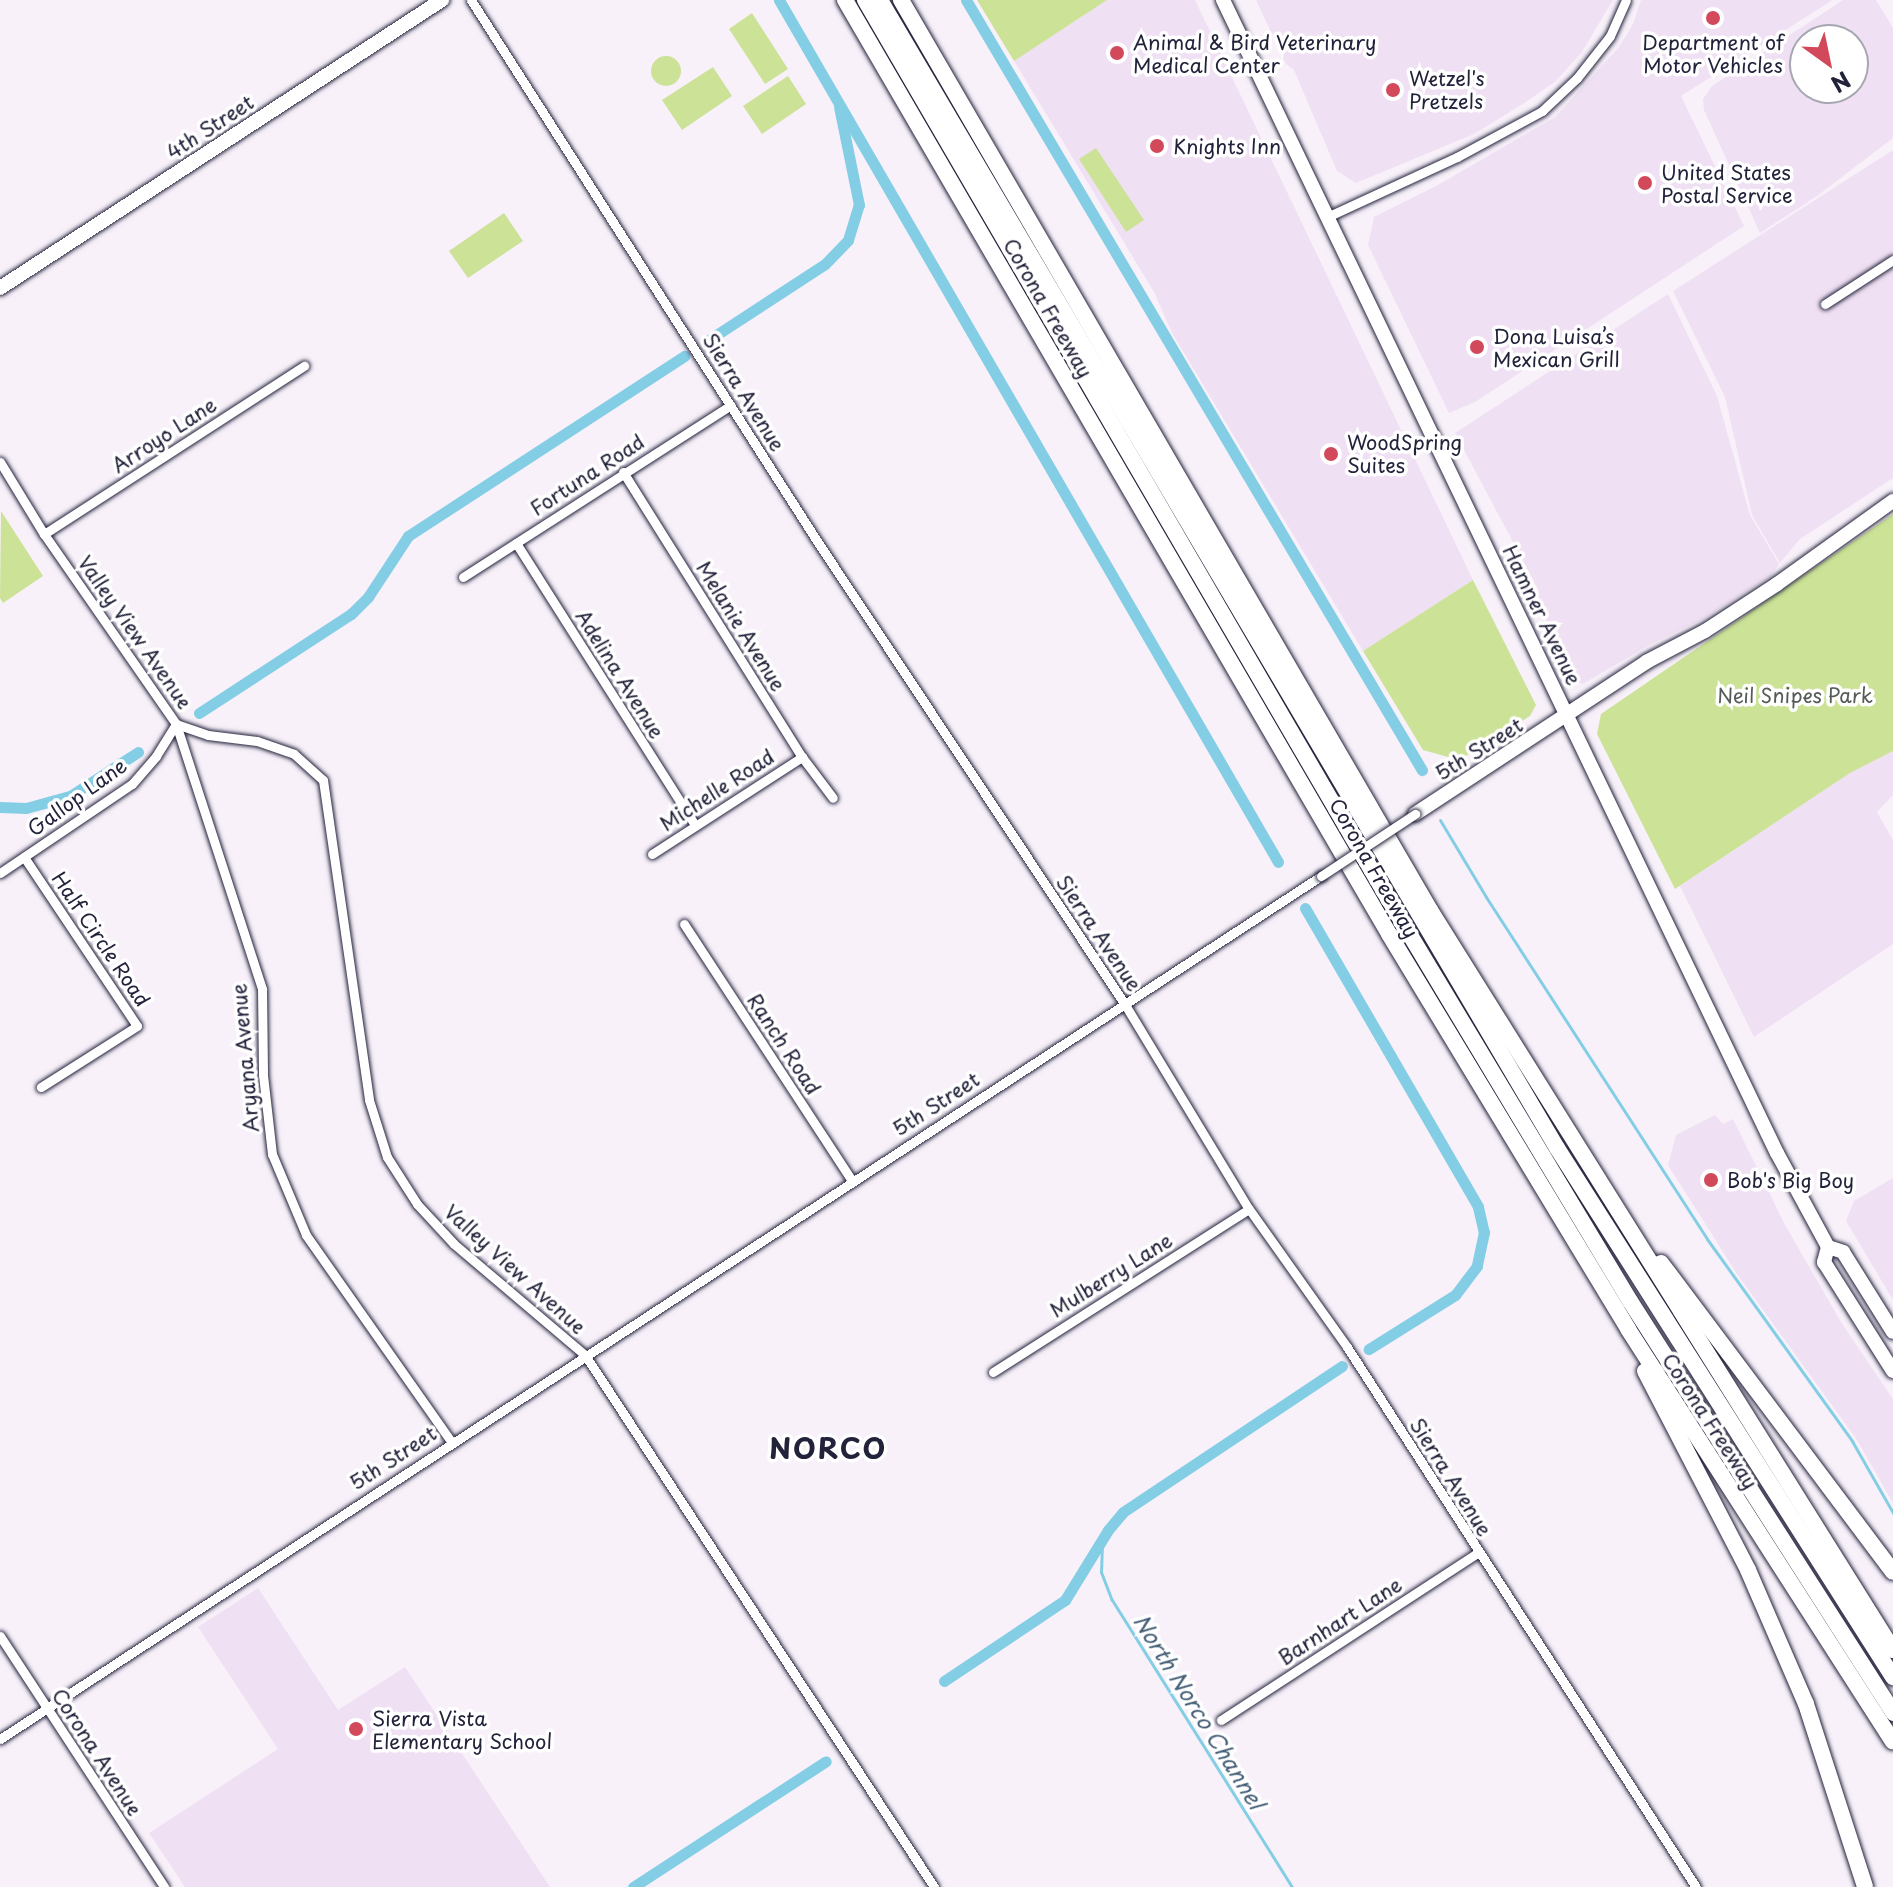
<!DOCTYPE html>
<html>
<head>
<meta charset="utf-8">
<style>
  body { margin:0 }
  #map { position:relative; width:1893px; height:1887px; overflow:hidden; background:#f8f1fa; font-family:"Playpen Sans",sans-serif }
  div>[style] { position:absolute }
  .built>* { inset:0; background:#f0e0f3 }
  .green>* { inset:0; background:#cce297 }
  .round { border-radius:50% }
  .stream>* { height:3px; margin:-1.5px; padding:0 1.5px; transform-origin:1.5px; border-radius:1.5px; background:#84cee5 }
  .canal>* { height:11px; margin:-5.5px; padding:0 5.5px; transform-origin:5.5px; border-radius:5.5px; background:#84cee5 }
  .roads { filter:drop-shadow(0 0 2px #22223b) drop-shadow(0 0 2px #22223b) }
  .street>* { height:9px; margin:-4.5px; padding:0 4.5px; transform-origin:4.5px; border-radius:4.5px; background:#fff }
  .secondary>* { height:14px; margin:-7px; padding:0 7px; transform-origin:7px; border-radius:7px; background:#fff }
  .primary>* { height:14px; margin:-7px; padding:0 7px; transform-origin:7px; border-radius:7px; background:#fff }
  .highway>* { height:16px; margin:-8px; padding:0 8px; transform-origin:8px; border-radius:8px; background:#fff }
  .bridges { filter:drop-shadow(0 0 2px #22223b) drop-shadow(0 0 2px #22223b) }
  .street-bridge>* { height:9px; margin:-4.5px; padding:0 4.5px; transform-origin:4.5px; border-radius:4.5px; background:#fff }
  .dots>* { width:22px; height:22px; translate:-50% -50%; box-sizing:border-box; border:4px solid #fff; border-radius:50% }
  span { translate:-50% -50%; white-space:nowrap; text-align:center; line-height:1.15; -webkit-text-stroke:7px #fff; paint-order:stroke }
  .poi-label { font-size:20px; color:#22223b }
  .left { translate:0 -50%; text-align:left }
  .street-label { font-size:20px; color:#22223b }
  .park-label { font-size:20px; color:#555c57 }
  .water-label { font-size:22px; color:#445e76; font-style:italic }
  .district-label { font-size:28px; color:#22223b; font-weight:700; letter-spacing:2px }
  .north { position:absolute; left:1789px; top:24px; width:80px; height:80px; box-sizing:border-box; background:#fff; border:2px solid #a7a7b1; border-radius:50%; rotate:147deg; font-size:22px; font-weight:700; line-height:32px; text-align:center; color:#22223b }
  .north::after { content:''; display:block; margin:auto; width:28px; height:36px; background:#d1495b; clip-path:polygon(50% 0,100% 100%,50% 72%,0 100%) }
</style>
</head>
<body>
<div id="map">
  <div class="built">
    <div style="clip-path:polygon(1107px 0,1195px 0,1473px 580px,1363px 651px,1172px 333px,1154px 292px,1014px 61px)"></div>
    <div style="clip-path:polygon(1256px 0,1613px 0,1582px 52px,1556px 81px,1526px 102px,1474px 134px,1356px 183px,1337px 171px,1294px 70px,1286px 64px)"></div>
    <div style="clip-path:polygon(1641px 0,1833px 0,1681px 96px,1744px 226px,1475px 402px,1449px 413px,1368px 245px,1374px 217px,1438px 185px,1555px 117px,1619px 47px,1633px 24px)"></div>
    <div style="clip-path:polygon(evenodd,1843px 0,1876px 0,1893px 28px,1893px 138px,1817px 196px,1760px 233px,1704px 110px,1703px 99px,1712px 86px,1843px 0,1805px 40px,1853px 40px,1853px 88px,1805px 88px,1805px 40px)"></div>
    <div style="clip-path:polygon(1893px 150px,1893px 478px,1800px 539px,1780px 563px,1752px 515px,1725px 397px,1673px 291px)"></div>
    <div style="clip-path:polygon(1668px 294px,1717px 396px,1750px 515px,1779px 564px,1771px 576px,1703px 619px,1649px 645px,1583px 684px,1576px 682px,1569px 677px,1536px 593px,1539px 591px,1455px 433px)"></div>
    <div style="clip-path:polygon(1893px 751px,1893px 795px,1877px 812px,1893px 840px,1893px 944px,1754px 1037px,1680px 886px,1850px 773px)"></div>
    <div style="clip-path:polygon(1715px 1115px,1723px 1124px,1733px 1119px,1784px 1223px,1841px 1322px,1893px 1399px,1893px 1503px,1857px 1440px,1737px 1274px,1668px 1165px,1676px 1135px)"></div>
    <div style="clip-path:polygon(1893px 1178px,1893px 1300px,1846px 1221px,1854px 1201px)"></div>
    <div style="clip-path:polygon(258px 1588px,338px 1710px,405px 1667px,550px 1887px,185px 1887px,149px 1833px,278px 1749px,198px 1627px)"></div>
  </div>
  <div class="green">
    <div style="clip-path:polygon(977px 0,1107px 0,1014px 61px)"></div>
    <div style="clip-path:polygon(752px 13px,788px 69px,765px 84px,729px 29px)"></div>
    <div class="round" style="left:651px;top:56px;width:30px;height:30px"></div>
    <div style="clip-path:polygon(713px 67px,732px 96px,682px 130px,662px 100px)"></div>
    <div style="clip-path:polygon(788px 76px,806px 104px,762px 134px,743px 106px)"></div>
    <div style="clip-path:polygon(1096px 148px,1144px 220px,1126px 232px,1079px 159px)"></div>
    <div style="clip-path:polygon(504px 213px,523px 241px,468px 278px,449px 251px)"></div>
    <div style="clip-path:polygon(1px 511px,43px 576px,3px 603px,0 598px)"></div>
    <div style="clip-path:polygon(1893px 514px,1893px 751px,1850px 773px,1675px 889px,1597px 734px,1601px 714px)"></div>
    <div style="clip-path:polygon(1473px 580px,1536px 705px,1530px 716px,1459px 760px,1423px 750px,1363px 651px)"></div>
  </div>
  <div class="stream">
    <div style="left:1440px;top:820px;width:90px;rotate:59.1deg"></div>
    <div style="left:1486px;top:897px;width:407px;rotate:57.1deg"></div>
    <div style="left:1707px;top:1239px;width:249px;rotate:54.3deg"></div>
    <div style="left:1852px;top:1441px;width:83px;rotate:60.3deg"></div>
    <div style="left:1102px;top:1544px;width:28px;rotate:92deg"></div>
    <div style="left:1101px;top:1572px;width:30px;rotate:69deg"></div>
    <div style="left:1112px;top:1600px;width:339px;rotate:57.9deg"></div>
  </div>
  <div class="canal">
    <div style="left:779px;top:0;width:996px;rotate:59.93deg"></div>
    <div style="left:966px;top:0;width:895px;rotate:59.37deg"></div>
    <div style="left:710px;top:339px;width:137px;rotate:-33.1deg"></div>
    <div style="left:825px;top:264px;width:33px;rotate:-46deg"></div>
    <div style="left:848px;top:240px;width:37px;rotate:-73deg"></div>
    <div style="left:859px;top:205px;width:100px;rotate:-101.5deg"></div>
    <div style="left:199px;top:713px;width:181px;rotate:-33.1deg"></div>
    <div style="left:351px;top:614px;width:24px;rotate:-45deg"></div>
    <div style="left:368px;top:597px;width:73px;rotate:-56.7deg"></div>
    <div style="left:408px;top:536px;width:330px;rotate:-33.1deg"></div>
    <div style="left:0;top:807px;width:26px;rotate:2deg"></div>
    <div style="left:26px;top:808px;width:46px;rotate:-15.3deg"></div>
    <div style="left:70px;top:796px;width:81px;rotate:-32.9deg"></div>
    <div style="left:1305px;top:908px;width:345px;rotate:59.9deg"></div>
    <div style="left:1478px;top:1207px;width:26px;rotate:77deg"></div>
    <div style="left:1484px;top:1232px;width:35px;rotate:102deg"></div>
    <div style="left:1477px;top:1266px;width:36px;rotate:127deg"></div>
    <div style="left:1455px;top:1295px;width:102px;rotate:147.9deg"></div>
    <div style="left:944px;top:1681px;width:146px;rotate:-33.8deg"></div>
    <div style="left:1065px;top:1600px;width:82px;rotate:-58.4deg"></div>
    <div style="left:1108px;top:1530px;width:23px;rotate:-50deg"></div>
    <div style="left:1123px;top:1512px;width:263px;rotate:-33.7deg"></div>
    <div style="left:633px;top:1887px;width:230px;rotate:-33.1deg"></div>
  </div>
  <div class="roads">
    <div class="street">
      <div style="left:471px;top:0;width:639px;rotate:57.4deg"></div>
      <div style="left:815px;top:538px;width:558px;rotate:56.4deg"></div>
      <div style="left:1124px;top:1003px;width:241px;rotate:58.8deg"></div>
      <div style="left:1249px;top:1209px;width:169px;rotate:54.6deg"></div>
      <div style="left:1347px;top:1347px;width:643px;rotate:57.13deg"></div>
      <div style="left:1327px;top:217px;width:143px;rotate:-24.8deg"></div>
      <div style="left:1457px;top:157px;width:97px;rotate:-28.4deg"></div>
      <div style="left:1542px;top:111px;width:48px;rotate:-43.3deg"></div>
      <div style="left:1577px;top:78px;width:53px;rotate:-51.8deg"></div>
      <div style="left:1610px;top:36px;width:39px;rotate:-66deg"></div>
      <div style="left:1825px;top:304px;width:81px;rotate:-32.9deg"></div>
      <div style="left:0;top:462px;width:84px;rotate:58.6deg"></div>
      <div style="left:44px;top:534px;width:231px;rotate:55.2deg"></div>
      <div style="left:176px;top:724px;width:34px;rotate:19deg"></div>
      <div style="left:208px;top:735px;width:49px;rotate:7deg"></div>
      <div style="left:257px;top:741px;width:39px;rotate:19deg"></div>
      <div style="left:294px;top:754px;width:39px;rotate:42deg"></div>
      <div style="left:323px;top:780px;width:323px;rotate:81.8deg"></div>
      <div style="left:369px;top:1100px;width:60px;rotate:72.5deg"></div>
      <div style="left:387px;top:1157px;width:56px;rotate:57.4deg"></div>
      <div style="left:417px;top:1204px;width:54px;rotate:47.2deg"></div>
      <div style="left:454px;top:1244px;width:172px;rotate:40.3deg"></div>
      <div style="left:585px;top:1355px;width:636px;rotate:56.73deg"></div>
      <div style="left:623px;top:472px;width:337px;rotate:57.9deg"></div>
      <div style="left:802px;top:757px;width:51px;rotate:52.9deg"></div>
      <div style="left:44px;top:534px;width:310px;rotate:-32.9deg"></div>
      <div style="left:516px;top:543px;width:333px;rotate:57.6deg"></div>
      <div style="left:463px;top:577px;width:318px;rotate:-32.7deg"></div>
      <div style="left:176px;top:724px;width:279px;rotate:72deg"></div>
      <div style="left:262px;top:989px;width:86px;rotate:89.3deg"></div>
      <div style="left:263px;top:1075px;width:80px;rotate:83.5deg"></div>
      <div style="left:272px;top:1154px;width:88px;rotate:67.2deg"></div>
      <div style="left:306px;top:1235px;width:254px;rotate:54.9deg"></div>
      <div style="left:652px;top:854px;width:179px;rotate:-32.9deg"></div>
      <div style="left:24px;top:857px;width:203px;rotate:56.2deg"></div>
      <div style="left:137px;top:1026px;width:114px;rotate:147.6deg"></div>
      <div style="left:0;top:873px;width:159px;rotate:-34deg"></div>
      <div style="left:132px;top:784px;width:37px;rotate:-49deg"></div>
      <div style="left:156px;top:756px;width:38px;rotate:-58deg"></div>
      <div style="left:684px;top:924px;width:308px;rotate:56.8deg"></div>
      <div style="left:993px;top:1372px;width:303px;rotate:-32.5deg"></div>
      <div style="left:0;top:1636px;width:300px;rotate:56.8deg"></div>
      <div style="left:1221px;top:1720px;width:306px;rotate:-33.1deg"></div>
      <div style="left:0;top:1739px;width:1578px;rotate:-33.16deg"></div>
    </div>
    <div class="secondary">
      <div style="left:0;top:288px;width:528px;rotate:-33.09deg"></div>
      <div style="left:1415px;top:814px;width:277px;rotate:-33.3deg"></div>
      <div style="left:1646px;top:662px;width:67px;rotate:-27.7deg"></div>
      <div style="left:1705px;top:631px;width:86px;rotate:-33.1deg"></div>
      <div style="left:1777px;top:584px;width:143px;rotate:-35.6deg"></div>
    </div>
    <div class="primary">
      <div style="left:1223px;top:0;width:1279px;rotate:64.34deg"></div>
      <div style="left:1777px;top:1153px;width:107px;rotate:61.5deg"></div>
      <div style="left:1828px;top:1247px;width:16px;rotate:18deg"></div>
      <div style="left:1843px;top:1252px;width:94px;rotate:58deg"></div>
      <div style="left:1828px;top:1247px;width:16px;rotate:105deg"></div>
      <div style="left:1824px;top:1262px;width:129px;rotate:57.7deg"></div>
    </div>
    <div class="highway">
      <div style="left:845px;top:0;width:1081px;rotate:59.78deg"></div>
      <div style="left:1389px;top:934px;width:462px;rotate:58.8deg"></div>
      <div style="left:1628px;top:1329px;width:490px;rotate:57.3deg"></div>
      <div style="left:865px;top:0;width:1041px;rotate:59.79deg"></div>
      <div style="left:1389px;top:900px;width:468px;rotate:59deg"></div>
      <div style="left:1630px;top:1301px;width:489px;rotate:57.4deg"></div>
      <div style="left:880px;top:0;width:1333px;rotate:59.47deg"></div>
      <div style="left:1557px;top:1148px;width:627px;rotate:57.58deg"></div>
      <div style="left:901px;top:0;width:1053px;rotate:59.83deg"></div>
      <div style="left:1430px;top:910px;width:873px;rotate:57.97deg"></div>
      <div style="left:1661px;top:1263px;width:386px;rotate:53.1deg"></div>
      <div style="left:1645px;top:1371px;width:224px;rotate:62.6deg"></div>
      <div style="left:1748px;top:1570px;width:146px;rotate:66.6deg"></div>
      <div style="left:1806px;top:1704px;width:192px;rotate:72.1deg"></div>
    </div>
  </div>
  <div class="bridges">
    <div class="street-bridge">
      <div style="left:1321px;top:876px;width:113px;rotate:-33.4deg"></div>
    </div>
  </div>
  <div class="dots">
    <div style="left:1713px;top:18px;background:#d1495b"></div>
    <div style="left:1117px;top:53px;background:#d1495b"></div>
    <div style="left:1393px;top:90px;background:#d1495b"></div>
    <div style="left:1157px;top:146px;background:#d1495b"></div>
    <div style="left:1645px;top:183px;background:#d1495b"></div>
    <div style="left:1477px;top:347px;background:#d1495b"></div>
    <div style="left:1331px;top:454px;background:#d1495b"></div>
    <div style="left:1711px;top:1180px;background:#d1495b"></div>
    <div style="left:356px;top:1729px;background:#d1495b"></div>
  </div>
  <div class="poi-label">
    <span class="left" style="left:1133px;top:54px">Animal &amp; Bird Veterinary<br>Medical Center</span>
    <span style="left:1713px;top:54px">Department of<br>Motor Vehicles</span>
    <span class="left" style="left:1409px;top:90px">Wetzel's<br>Pretzels</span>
    <span class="left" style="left:1173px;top:146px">Knights Inn</span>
    <span class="left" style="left:1661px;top:184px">United States<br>Postal Service</span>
    <span class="left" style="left:1493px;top:348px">Dona Luisa’s<br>Mexican Grill</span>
    <span class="left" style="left:1347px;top:454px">WoodSpring<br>Suites</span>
    <span class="left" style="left:1727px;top:1180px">Bob's Big Boy</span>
    <span class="left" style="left:372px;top:1730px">Sierra Vista<br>Elementary School</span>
  </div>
  <div class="street-label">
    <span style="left:210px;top:127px;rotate:-33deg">4th Street</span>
    <span style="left:1048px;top:308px;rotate:60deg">Corona Freeway</span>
    <span style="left:744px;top:392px;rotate:58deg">Sierra Avenue</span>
    <span style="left:164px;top:435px;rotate:-33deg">Arroyo Lane</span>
    <span style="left:587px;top:475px;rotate:-33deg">Fortuna Road</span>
    <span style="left:1542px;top:615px;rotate:64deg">Hamner Avenue</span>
    <span style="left:741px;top:626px;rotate:58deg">Melanie Avenue</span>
    <span style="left:135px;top:632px;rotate:55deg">Valley View Avenue</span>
    <span style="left:620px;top:674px;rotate:58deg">Adelina Avenue</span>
    <span style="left:1479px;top:749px;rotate:-32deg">5th Street</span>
    <span style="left:717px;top:790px;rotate:-33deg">Michelle Road</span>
    <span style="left:77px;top:797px;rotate:-36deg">Gallop Lane</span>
    <span style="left:1374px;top:868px;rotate:60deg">Corona Freeway</span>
    <span style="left:1099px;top:933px;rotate:56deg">Sierra Avenue</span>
    <span style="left:101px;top:939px;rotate:56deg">Half Circle Road</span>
    <span style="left:784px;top:1044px;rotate:57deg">Ranch Road</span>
    <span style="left:245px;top:1058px;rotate:-95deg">Aryana Avenue</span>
    <span style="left:936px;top:1104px;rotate:-33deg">5th Street</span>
    <span style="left:515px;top:1269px;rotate:42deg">Valley View Avenue</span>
    <span style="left:1111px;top:1275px;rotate:-32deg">Mulberry Lane</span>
    <span style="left:1710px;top:1421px;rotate:57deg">Corona Freeway</span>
    <span style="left:393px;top:1458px;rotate:-33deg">5th Street</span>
    <span style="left:1451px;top:1477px;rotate:58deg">Sierra Avenue</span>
    <span style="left:1340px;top:1621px;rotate:-33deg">Barnhart Lane</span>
    <span style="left:97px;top:1752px;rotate:57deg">Corona Avenue</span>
  </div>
  <div class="park-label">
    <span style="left:1795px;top:695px">Neil Snipes Park</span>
  </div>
  <div class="water-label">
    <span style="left:1200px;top:1711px;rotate:58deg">North Norco Channel</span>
  </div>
  <div class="district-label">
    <span style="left:828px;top:1448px">NORCO</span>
  </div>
  <div class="north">N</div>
</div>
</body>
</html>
